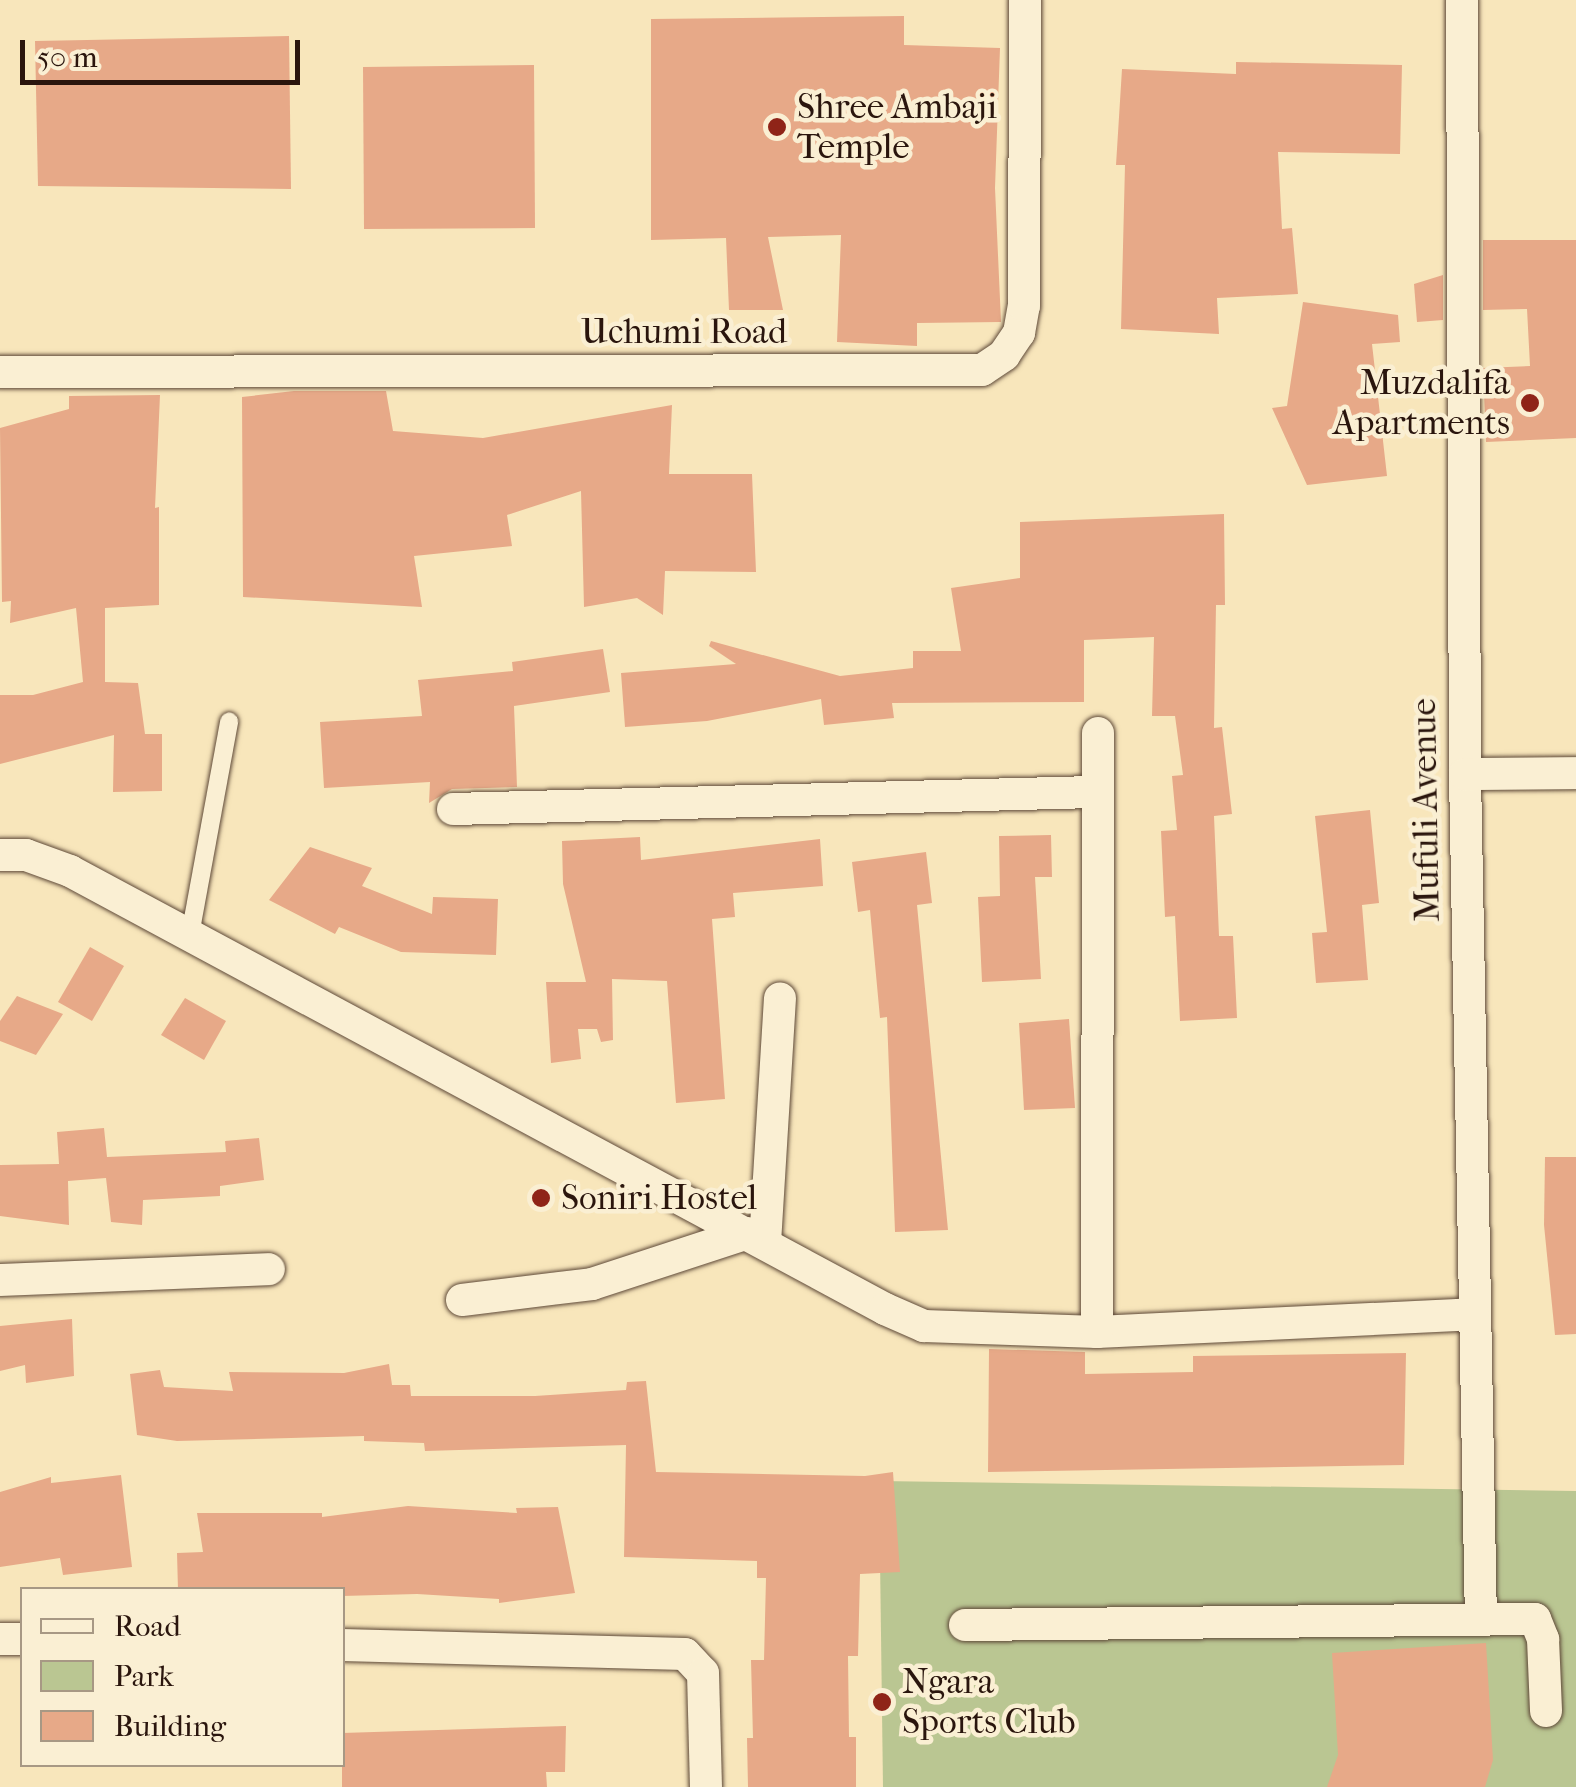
<!DOCTYPE html>
<html>
<head>
<meta charset="utf-8">
<style>
  body { margin:0 }
  #map { position:relative; width:1576px; height:1787px; overflow:hidden; background:#f8e6bb; font-family:"IM FELL French Canon",serif }
  div>[style] { position:absolute }
  .green>* { inset:0; background:#bac692 }
  .building>* { inset:0; background:#e7a988 }
  .roads { filter:drop-shadow(0 0 2px #5e4938) drop-shadow(0 0 2px #5e4938) }
  .service>* { height:18px; margin:-9px; padding:0 9px; transform-origin:9px; border-radius:9px; background:#faefd3 }
  .minor>* { height:32px; margin:-16px; padding:0 16px; transform-origin:16px; border-radius:16px; background:#faefd3 }
  .dots>* { width:28px; height:28px; translate:-50% -50%; box-sizing:border-box; border:5px solid #faefd3; border-radius:50% }
  span { translate:-50% -50%; white-space:nowrap; text-align:center; line-height:1.15; -webkit-text-stroke:9px #faefd3; paint-order:stroke }
  .poi-label { font-size:35px; color:#2a150d }
  .left { translate:0 -50%; text-align:left }
  .right { translate:-100% -50%; text-align:right }
  .street-label { font-size:35px; color:#2a150d }
  .legend { position:absolute; left:20px; top:1587px; width:325px; height:180px; box-sizing:border-box; background:#faefd3; border:2px solid #a79884; margin:0; padding:12px 18px; list-style:none; font-size:30px; color:#2a150d }
  .legend li { display:flex; align-items:center; gap:20px; height:50px }
  .legend b { width:50px; border:2px solid #a79884 }
  .scale { position:absolute; left:20px; top:40px; width:280px; height:45px; box-sizing:border-box; border:5px solid #2a150d; border-top:0; padding-left:12px; font-size:30px; line-height:35px; white-space:nowrap; color:#2a150d; -webkit-text-stroke:8px #faefd3; paint-order:stroke }
</style>
</head>
<body>
<div id="map">
  <div class="green">
    <div style="clip-path:polygon(879px 1481px,1576px 1491px,1576px 1787px,883px 1787px)"></div>
  </div>
  <div class="building">
    <div style="clip-path:polygon(904px 16px,904px 45px,1000px 48px,995px 188px,1001px 322px,917px 323px,917px 346px,837px 342px,841px 235px,768px 237px,783px 310px,729px 310px,726px 238px,651px 240px,651px 19px)"></div>
    <div style="clip-path:polygon(289px 36px,291px 189px,38px 186px,35px 41px)"></div>
    <div style="clip-path:polygon(1236px 62px,1402px 65px,1400px 154px,1278px 152px,1282px 229px,1292px 228px,1298px 294px,1217px 298px,1219px 334px,1121px 329px,1125px 165px,1116px 165px,1122px 69px,1236px 74px)"></div>
    <div style="clip-path:polygon(534px 65px,535px 228px,364px 229px,363px 67px)"></div>
    <div style="clip-path:polygon(1483px 240px,1576px 240px,1576px 438px,1486px 442px,1483px 368px,1530px 366px,1527px 309px,1483px 310px)"></div>
    <div style="clip-path:polygon(1443px 275px,1443px 320px,1417px 322px,1414px 284px)"></div>
    <div style="clip-path:polygon(1303px 302px,1398px 315px,1400px 342px,1372px 344px,1387px 476px,1307px 485px,1272px 408px,1287px 406px)"></div>
    <div style="clip-path:polygon(294px 391px,386px 391px,393px 431px,483px 438px,672px 405px,669px 474px,752px 474px,756px 572px,665px 571px,663px 615px,637px 598px,584px 607px,581px 491px,507px 515px,512px 546px,414px 556px,422px 607px,243px 597px,242px 397px)"></div>
    <div style="clip-path:polygon(160px 395px,155px 508px,159px 507px,159px 605px,105px 608px,105px 682px,138px 683px,145px 734px,162px 734px,162px 791px,113px 792px,114px 735px,0 764px,0 695px,33px 695px,83px 682px,76px 608px,10px 623px,11px 601px,2px 602px,0 428px,69px 409px,69px 396px)"></div>
    <div style="clip-path:polygon(1224px 514px,1225px 605px,1216px 605px,1214px 728px,1222px 727px,1232px 814px,1214px 816px,1219px 936px,1233px 936px,1237px 1018px,1180px 1021px,1175px 916px,1165px 917px,1161px 831px,1177px 830px,1172px 776px,1183px 775px,1175px 716px,1152px 716px,1154px 637px,1084px 640px,1084px 702px,892px 703px,894px 718px,824px 725px,821px 699px,707px 721px,625px 727px,621px 673px,736px 664px,709px 646px,711px 641px,840px 676px,913px 668px,913px 651px,961px 651px,951px 588px,1020px 578px,1020px 522px)"></div>
    <div style="clip-path:polygon(603px 649px,610px 692px,514px 706px,517px 787px,452px 789px,429px 803px,430px 782px,324px 788px,320px 722px,422px 716px,418px 680px,513px 671px,512px 662px)"></div>
    <div style="clip-path:polygon(1370px 810px,1379px 903px,1362px 905px,1368px 980px,1316px 983px,1312px 933px,1327px 932px,1315px 816px)"></div>
    <div style="clip-path:polygon(1051px 835px,1052px 877px,1035px 877px,1041px 979px,982px 982px,978px 897px,1000px 896px,999px 836px)"></div>
    <div style="clip-path:polygon(640px 837px,641px 860px,820px 839px,823px 886px,733px 893px,735px 917px,712px 919px,725px 1099px,676px 1103px,667px 981px,612px 979px,613px 1040px,601px 1042px,597px 1029px,578px 1029px,581px 1059px,551px 1063px,546px 982px,586px 982px,563px 884px,562px 841px)"></div>
    <div style="clip-path:polygon(310px 847px,372px 868px,362px 886px,432px 914px,433px 897px,498px 899px,496px 955px,401px 952px,339px 927px,335px 934px,269px 900px)"></div>
    <div style="clip-path:polygon(926px 852px,932px 903px,917px 905px,948px 1230px,895px 1232px,887px 1017px,880px 1018px,870px 910px,858px 912px,852px 862px)"></div>
    <div style="clip-path:polygon(90px 947px,124px 966px,92px 1021px,58px 1002px)"></div>
    <div style="clip-path:polygon(17px 996px,63px 1014px,36px 1055px,0 1041px,0 1021px)"></div>
    <div style="clip-path:polygon(185px 998px,226px 1021px,204px 1060px,161px 1035px)"></div>
    <div style="clip-path:polygon(1069px 1019px,1075px 1108px,1024px 1110px,1019px 1023px)"></div>
    <div style="clip-path:polygon(104px 1128px,107px 1157px,226px 1152px,225px 1141px,259px 1138px,264px 1180px,220px 1186px,220px 1196px,143px 1200px,142px 1225px,111px 1222px,106px 1178px,68px 1181px,69px 1225px,0 1216px,0 1165px,59px 1164px,57px 1132px)"></div>
    <div style="clip-path:polygon(1545px 1157px,1576px 1157px,1576px 1334px,1555px 1335px,1544px 1225px)"></div>
    <div style="clip-path:polygon(72px 1319px,74px 1376px,26px 1383px,25px 1365px,0 1371px,0 1326px)"></div>
    <div style="clip-path:polygon(989px 1349px,1085px 1352px,1085px 1374px,1193px 1372px,1193px 1356px,1406px 1353px,1404px 1465px,988px 1472px)"></div>
    <div style="clip-path:polygon(389px 1364px,392px 1385px,410px 1385px,411px 1396px,535px 1396px,626px 1390px,627px 1382px,646px 1381px,656px 1472px,865px 1476px,893px 1472px,900px 1572px,860px 1574px,858px 1656px,848px 1656px,849px 1737px,856px 1737px,856px 1787px,748px 1787px,747px 1738px,753px 1738px,751px 1660px,764px 1660px,766px 1578px,757px 1578px,757px 1561px,624px 1557px,626px 1445px,425px 1451px,424px 1443px,364px 1441px,364px 1436px,177px 1441px,137px 1435px,130px 1374px,160px 1370px,164px 1387px,233px 1391px,229px 1372px,344px 1373px)"></div>
    <div style="clip-path:polygon(121px 1475px,132px 1567px,63px 1575px,60px 1558px,0 1567px,0 1492px,51px 1477px,51px 1483px)"></div>
    <div style="clip-path:polygon(408px 1506px,517px 1513px,516px 1508px,558px 1507px,575px 1593px,499px 1603px,499px 1599px,417px 1594px,342px 1596px,342px 1590px,178px 1590px,177px 1553px,203px 1552px,197px 1513px,322px 1513px,322px 1517px)"></div>
    <div style="clip-path:polygon(1486px 1643px,1493px 1760px,1485px 1787px,1327px 1787px,1338px 1755px,1332px 1653px)"></div>
    <div style="clip-path:polygon(566px 1726px,565px 1772px,546px 1772px,547px 1787px,342px 1787px,342px 1733px)"></div>
  </div>
  <div class="roads">
    <div class="service">
      <div style="left:190px;top:935px;width:217px;rotate:-79.6deg"></div>
    </div>
    <div class="minor">
      <div style="left:1462px;top:0;width:774px;rotate:89.78deg"></div>
      <div style="left:1465px;top:774px;width:846px;rotate:88.92deg"></div>
      <div style="left:0;top:372px;width:982px;rotate:-0.12deg"></div>
      <div style="left:982px;top:370px;width:27px;rotate:-34deg"></div>
      <div style="left:1004px;top:355px;width:27px;rotate:-56deg"></div>
      <div style="left:1019px;top:333px;width:27px;rotate:-80deg"></div>
      <div style="left:1024px;top:306px;width:306px;rotate:-89.8deg"></div>
      <div style="left:1465px;top:774px;width:111px;rotate:-0.5deg"></div>
      <div style="left:453px;top:809px;width:642px;rotate:-1.52deg"></div>
      <div style="left:0;top:855px;width:26px"></div>
      <div style="left:26px;top:855px;width:47px;rotate:20deg"></div>
      <div style="left:70px;top:871px;width:925px;rotate:28.25deg"></div>
      <div style="left:885px;top:1309px;width:43px;rotate:23.6deg"></div>
      <div style="left:924px;top:1326px;width:173px;rotate:2deg"></div>
      <div style="left:1097px;top:1332px;width:376px;rotate:-2.7deg"></div>
      <div style="left:765px;top:1243px;width:245px;rotate:-86.5deg"></div>
      <div style="left:0;top:1280px;width:269px;rotate:-2.3deg"></div>
      <div style="left:462px;top:1300px;width:131px;rotate:-7deg"></div>
      <div style="left:592px;top:1284px;width:164px;rotate:-18.1deg"></div>
      <div style="left:1097px;top:1332px;width:599px;rotate:-89.9deg"></div>
      <div style="left:965px;top:1625px;width:570px;rotate:-0.6deg"></div>
      <div style="left:1535px;top:1619px;width:22px;rotate:68deg"></div>
      <div style="left:1543px;top:1639px;width:72px;rotate:87.6deg"></div>
      <div style="left:0;top:1639px;width:22px"></div>
      <div style="left:342px;top:1645px;width:343px;rotate:1.5deg"></div>
      <div style="left:685px;top:1654px;width:26px;rotate:47deg"></div>
      <div style="left:703px;top:1673px;width:114px;rotate:88.5deg"></div>
    </div>
  </div>
  <div class="dots">
    <div style="left:777px;top:127px;background:#8f2418"></div>
    <div style="left:1530px;top:403px;background:#8f2418"></div>
    <div style="left:541px;top:1198px;background:#8f2418"></div>
    <div style="left:882px;top:1702px;background:#8f2418"></div>
  </div>
  <div class="poi-label">
    <span class="left" style="left:797px;top:127px">Shree Ambaji<br>Temple</span>
    <span class="right" style="left:1510px;top:403px">Muzdalifa<br>Apartments</span>
    <span class="left" style="left:561px;top:1198px">Soniri Hostel</span>
    <span class="left" style="left:902px;top:1702px">Ngara<br>Sports Club</span>
  </div>
  <div class="street-label">
    <span style="left:684px;top:332px">Uchumi Road</span>
    <span style="left:1426px;top:810px;rotate:-91deg">Mufuli Avenue</span>
  </div>
  <ul class="legend">
  <li><b style="height:12px;background:#faefd3"></b>Road</li>
  <li><b style="height:28px;background:#bac692"></b>Park</li>
  <li><b style="height:28px;background:#e7a988"></b>Building</li>
  </ul>
  <div class="scale">50 m</div>
</div>
</body>
</html>
